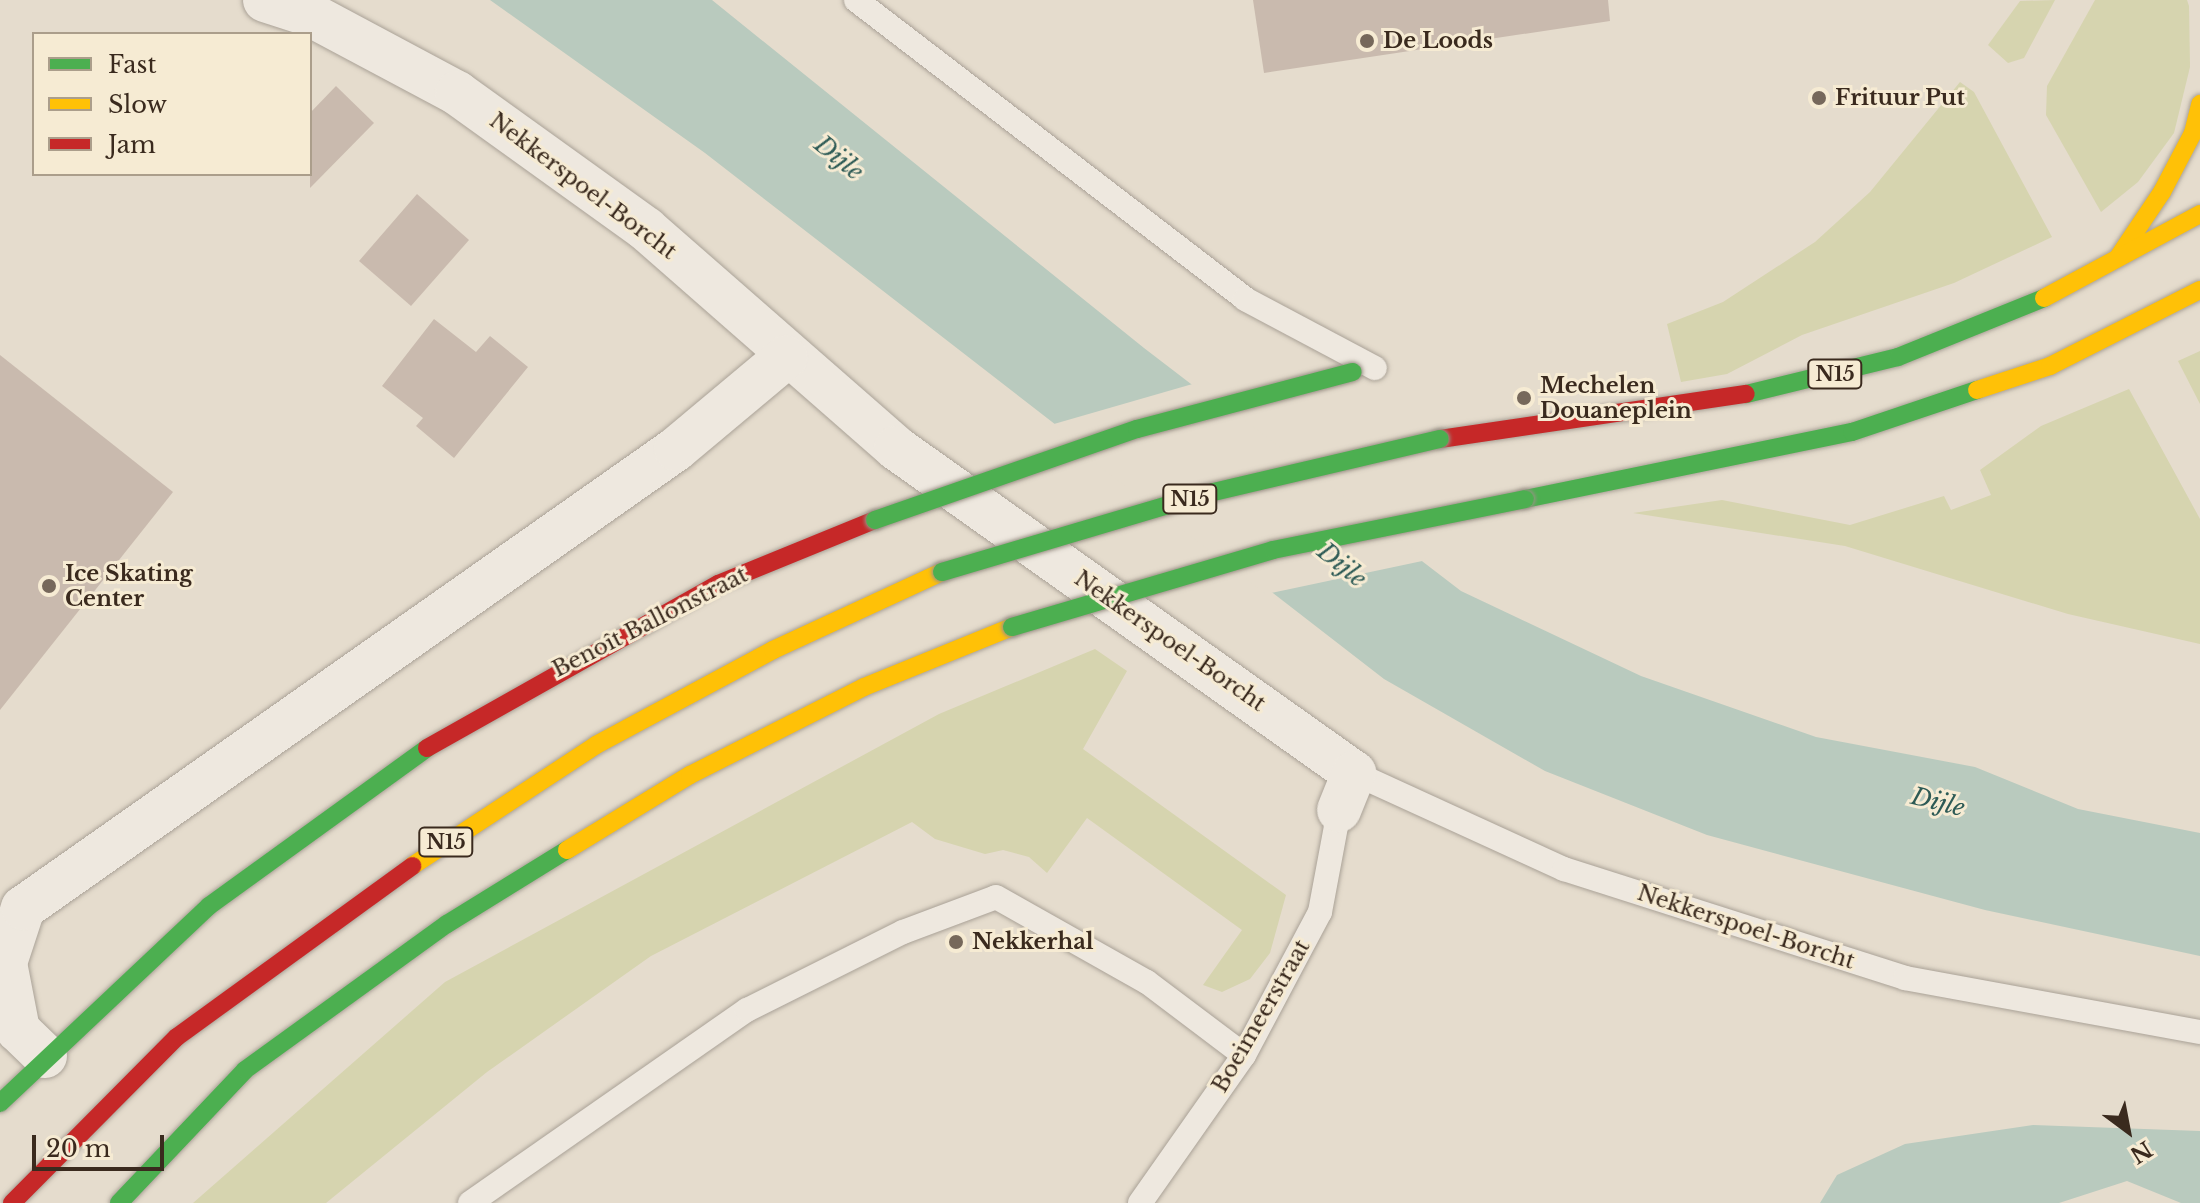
<!DOCTYPE html>
<html>
<head>
<meta charset="utf-8">
<style>
  body { margin:0 }
  #map { position:relative; width:2200px; height:1203px; overflow:hidden; background:#e5dccd; font-family:"Libre Baskerville",serif }
  div>[style] { position:absolute }
  .green>* { inset:0; background:#d6d4af }
  .water>* { inset:0; background:#b9cabe }
  .pier>* { inset:0; background:#e5dccd }
  .building>* { inset:0; background:#c9baae }
  .roads { filter:drop-shadow(0 0 2px #aaa297) drop-shadow(0 0 2px #aaa297) }
  .lane>* { height:24px; margin:-12px; padding:0 12px; transform-origin:12px; border-radius:12px; background:#eee8df }
  .street>* { height:44px; margin:-22px; padding:0 22px; transform-origin:22px; border-radius:22px; background:#eee8df }
  .fast>* { height:18px; margin:-9px; padding:0 9px; transform-origin:9px; border-radius:9px; background:#4caf50 }
  .slow>* { height:18px; margin:-9px; padding:0 9px; transform-origin:9px; border-radius:9px; background:#ffc107 }
  .jam>* { height:18px; margin:-9px; padding:0 9px; transform-origin:9px; border-radius:9px; background:#c62828 }
  .bridges { filter:drop-shadow(0 0 2px #9a9186) drop-shadow(0 0 2px #9a9186) }
  .fast-bridge>* { height:18px; margin:-9px; padding:0 9px; transform-origin:9px; border-radius:9px; background:#4caf50 }
  .dots>* { width:22px; height:22px; translate:-50% -50%; box-sizing:border-box; border:4px solid #f6ebd3; border-radius:50% }
  span { translate:-50% -50%; white-space:nowrap; text-align:center; line-height:1.15; -webkit-text-stroke:6px #f6ebd3; paint-order:stroke }
  .shield-label span { padding:2px 6px; background:#f6ebd3; border:2px solid; border-radius:6px; -webkit-text-stroke-width:0 }
  .shield-label { font-size:20px; color:#3a2a1e; font-weight:700 }
  .poi-label { font-size:22px; color:#3a2a1e; font-weight:700 }
  .left { translate:0 -50%; text-align:left }
  .street-label { font-size:22px; color:#3a2a1e }
  .water-label { font-size:24px; color:#2d5a55; font-style:italic }
  .legend { position:absolute; left:32px; top:32px; width:280px; height:144px; box-sizing:border-box; background:#f6ebd3; border:2px solid #ab9e8b; margin:0; padding:10px 14px; list-style:none; font-size:24px; color:#3a2a1e }
  .legend li { display:flex; align-items:center; gap:16px; height:40px }
  .legend b { width:40px; border:2px solid #ab9e8b }
  .north { position:absolute; left:2088px; top:1091px; width:80px; height:80px; -webkit-text-stroke:6px #f6ebd3; paint-order:stroke; rotate:148deg; font-size:22px; font-weight:700; line-height:32px; text-align:center; color:#3a2a1e }
  .north::after { content:''; display:block; margin:auto; width:28px; height:36px; background:#3a2a1e; clip-path:polygon(50% 0,100% 100%,50% 72%,0 100%) }
  .scale { position:absolute; left:32px; top:1135px; width:132px; height:36px; box-sizing:border-box; border:4px solid #3a2a1e; border-top:0; padding-left:10px; font-size:24px; line-height:28px; white-space:nowrap; color:#3a2a1e; -webkit-text-stroke:6px #f6ebd3; paint-order:stroke }
</style>
</head>
<body>
<div id="map">
  <div class="green">
    <div style="clip-path:polygon(2055px 0,2024px 58px,2008px 63px,1988px 45px,2020px 1px)"></div>
    <div style="clip-path:polygon(2095px 0,2187px 0,2189px 6px,2190px 67px,2174px 133px,2138px 182px,2101px 212px,2046px 115px,2047px 86px)"></div>
    <div style="clip-path:polygon(1960px 82px,1974px 92px,2052px 237px,1954px 283px,1802px 335px,1727px 374px,1681px 382px,1667px 324px,1723px 302px,1815px 242px,1870px 192px)"></div>
    <div style="clip-path:polygon(2200px 351px,2200px 404px,2178px 361px)"></div>
    <div style="clip-path:polygon(2129px 389px,2200px 519px,2200px 644px,2068px 614px,1845px 546px,1633px 513px,1722px 500px,1850px 525px,1944px 496px,1951px 510px,1991px 495px,1980px 470px,2041px 426px)"></div>
    <div style="clip-path:polygon(1095px 649px,1127px 671px,1083px 749px,1286px 895px,1270px 953px,1250px 979px,1222px 992px,1203px 985px,1242px 930px,1087px 818px,1047px 873px,1029px 857px,1003px 850px,985px 854px,935px 839px,912px 822px,651px 956px,487px 1072px,326px 1203px,193px 1203px,445px 982px,939px 714px)"></div>
  </div>
  <div class="water">
    <div style="clip-path:polygon(490px 0,712px 0,1144px 348px,1461px 591px,1641px 676px,1816px 737px,1975px 767px,2078px 809px,2200px 833px,2200px 956px,1985px 910px,1707px 835px,1545px 771px,1384px 679px,705px 153px)"></div>
    <div style="clip-path:polygon(2033px 1125px,2200px 1131px,2200px 1203px,2181px 1203px,2127px 1181px,2059px 1203px,1820px 1203px,1837px 1175px,1905px 1144px)"></div>
  </div>
  <div class="pier">
    <div style="clip-path:polygon(1196px 383px,1427px 560px,1266px 594px,1047px 426px)"></div>
  </div>
  <div class="building">
    <div style="clip-path:polygon(1253px 0,1608px 0,1610px 21px,1264px 73px)"></div>
    <div style="clip-path:polygon(336px 86px,374px 123px,310px 188px,310px 113px)"></div>
    <div style="clip-path:polygon(417px 194px,469px 240px,411px 306px,359px 261px)"></div>
    <div style="clip-path:polygon(434px 319px,476px 352px,490px 336px,528px 367px,454px 458px,416px 426px,423px 418px,382px 386px)"></div>
    <div style="clip-path:polygon(0 355px,173px 492px,0 710px)"></div>
  </div>
  <div class="roads">
    <div class="lane">
      <div style="left:856px;top:0;width:491px;rotate:37.5deg"></div>
      <div style="left:1245px;top:299px;width:147px;rotate:28deg"></div>
      <div style="left:1354px;top:773px;width:231px;rotate:24.6deg"></div>
      <div style="left:1564px;top:869px;width:358px;rotate:17.7deg"></div>
      <div style="left:1905px;top:978px;width:300px;rotate:10.4deg"></div>
      <div style="left:470px;top:1203px;width:338px;rotate:-34.9deg"></div>
      <div style="left:747px;top:1010px;width:174px;rotate:-26.6deg"></div>
      <div style="left:903px;top:932px;width:99px;rotate:-20.6deg"></div>
      <div style="left:996px;top:897px;width:173px;rotate:29.4deg"></div>
      <div style="left:1147px;top:982px;width:121px;rotate:37deg"></div>
      <div style="left:1140px;top:1203px;width:181px;rotate:-54.9deg"></div>
      <div style="left:1244px;top:1055px;width:162px;rotate:-62deg"></div>
      <div style="left:1320px;top:912px;width:104px;rotate:-79.4deg"></div>
    </div>
    <div class="street">
      <div style="left:265px;top:0;width:48px;rotate:18.1deg"></div>
      <div style="left:311px;top:15px;width:166px;rotate:28.1deg"></div>
      <div style="left:457px;top:93px;width:233px;rotate:35.7deg"></div>
      <div style="left:646px;top:229px;width:332px;rotate:41.2deg"></div>
      <div style="left:896px;top:448px;width:562px;rotate:35.36deg"></div>
      <div style="left:1354px;top:773px;width:40px;rotate:112deg"></div>
      <div style="left:45px;top:1056px;width:37px;rotate:-136deg"></div>
      <div style="left:18px;top:1030px;width:68px;rotate:-101deg"></div>
      <div style="left:5px;top:963px;width:58px;rotate:-71.9deg"></div>
      <div style="left:23px;top:908px;width:798px;rotate:-35.1deg"></div>
      <div style="left:676px;top:449px;width:143px;rotate:-39.9deg"></div>
    </div>
    <div class="fast">
      <div style="left:1746px;top:394px;width:156px;rotate:-13.7deg"></div>
      <div style="left:1898px;top:357px;width:157px;rotate:-22deg"></div>
      <div style="left:1525px;top:499px;width:334px;rotate:-11.6deg"></div>
      <div style="left:1852px;top:432px;width:132px;rotate:-18.6deg"></div>
      <div style="left:0;top:1103px;width:287px;rotate:-43.3deg"></div>
      <div style="left:209px;top:906px;width:269px;rotate:-35.9deg"></div>
      <div style="left:119px;top:1203px;width:183px;rotate:-46.5deg"></div>
      <div style="left:245px;top:1070px;width:249px;rotate:-35.9deg"></div>
      <div style="left:447px;top:924px;width:141px;rotate:-31.7deg"></div>
    </div>
    <div class="slow">
      <div style="left:2119px;top:256px;width:77px;rotate:-56.1deg"></div>
      <div style="left:2162px;top:192px;width:67px;rotate:-62.3deg"></div>
      <div style="left:2193px;top:133px;width:30px;rotate:-76deg"></div>
      <div style="left:2044px;top:298px;width:177px;rotate:-28.3deg"></div>
      <div style="left:1977px;top:390px;width:77px;rotate:-18.2deg"></div>
      <div style="left:2050px;top:366px;width:168px;rotate:-26.9deg"></div>
      <div style="left:567px;top:850px;width:144px;rotate:-31.4deg"></div>
      <div style="left:690px;top:775px;width:195px;rotate:-26.8deg"></div>
      <div style="left:864px;top:687px;width:160px;rotate:-22.1deg"></div>
      <div style="left:412px;top:866px;width:220px;rotate:-33.3deg"></div>
      <div style="left:596px;top:745px;width:201px;rotate:-28.2deg"></div>
      <div style="left:773px;top:650px;width:186px;rotate:-24.8deg"></div>
    </div>
    <div class="jam">
      <div style="left:1440px;top:439px;width:309px;rotate:-8.4deg"></div>
      <div style="left:427px;top:748px;width:334px;rotate:-29.4deg"></div>
      <div style="left:718px;top:584px;width:170px;rotate:-22.2deg"></div>
      <div style="left:12px;top:1203px;width:234px;rotate:-45.2deg"></div>
      <div style="left:177px;top:1037px;width:291px;rotate:-36deg"></div>
    </div>
  </div>
  <div class="bridges">
    <div class="fast-bridge">
      <div style="left:875px;top:520px;width:277px;rotate:-19.2deg"></div>
      <div style="left:1137px;top:429px;width:223px;rotate:-14.8deg"></div>
      <div style="left:942px;top:572px;width:274px;rotate:-16.5deg"></div>
      <div style="left:1205px;top:494px;width:241px;rotate:-13.2deg"></div>
      <div style="left:1012px;top:627px;width:272px;rotate:-16.4deg"></div>
      <div style="left:1273px;top:550px;width:257px;rotate:-11.4deg"></div>
    </div>
  </div>
  <div class="dots">
    <div style="left:1367px;top:41px;background:#76685b"></div>
    <div style="left:1819px;top:98px;background:#76685b"></div>
    <div style="left:1524px;top:398px;background:#76685b"></div>
    <div style="left:49px;top:586px;background:#76685b"></div>
    <div style="left:956px;top:942px;background:#76685b"></div>
  </div>
  <div class="shield-label">
    <span style="left:1835px;top:374px">N15</span>
    <span style="left:1190px;top:499px">N15</span>
    <span style="left:446px;top:842px">N15</span>
  </div>
  <div class="poi-label">
    <span class="left" style="left:1383px;top:41px">De Loods</span>
    <span class="left" style="left:1835px;top:98px">Frituur Put</span>
    <span class="left" style="left:1540px;top:398px">Mechelen<br>Douaneplein</span>
    <span class="left" style="left:65px;top:586px">Ice Skating<br>Center</span>
    <span class="left" style="left:972px;top:942px">Nekkerhal</span>
  </div>
  <div class="street-label">
    <span style="left:583px;top:186px;rotate:37deg">Nekkerspoel-Borcht</span>
    <span style="left:650px;top:622px;rotate:-27deg">Benoît Ballonstraat</span>
    <span style="left:1170px;top:641px;rotate:35deg">Nekkerspoel-Borcht</span>
    <span style="left:1746px;top:927px;rotate:18deg">Nekkerspoel-Borcht</span>
    <span style="left:1261px;top:1016px;rotate:-60deg">Boeimeerstraat</span>
  </div>
  <div class="water-label">
    <span style="left:839px;top:158px;rotate:39deg">Dijle</span>
    <span style="left:1342px;top:565px;rotate:39deg">Dijle</span>
    <span style="left:1938px;top:802px;rotate:14deg">Dijle</span>
  </div>
  <ul class="legend">
  <li><b style="height:10px;background:#4caf50"></b>Fast</li>
  <li><b style="height:10px;background:#ffc107"></b>Slow</li>
  <li><b style="height:10px;background:#c62828"></b>Jam</li>
  </ul>
  <div class="north">N</div>
  <div class="scale">20 m</div>
</div>
</body>
</html>
